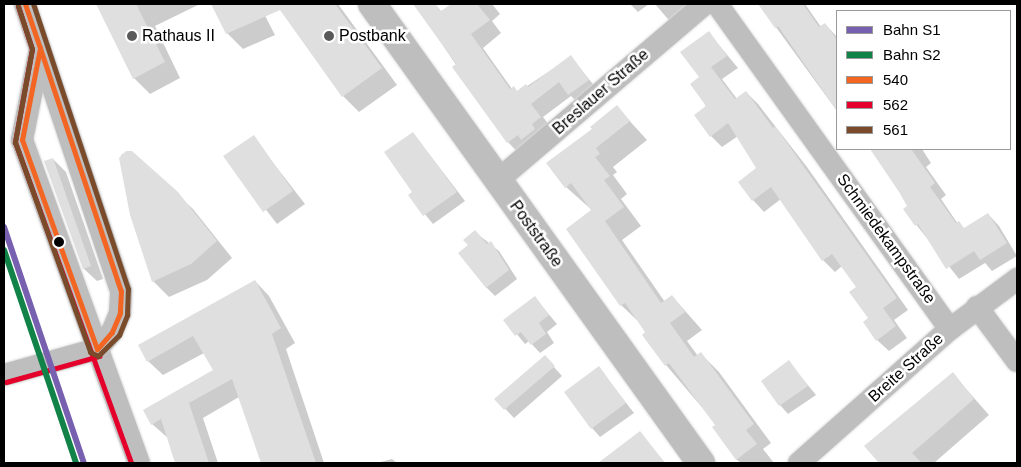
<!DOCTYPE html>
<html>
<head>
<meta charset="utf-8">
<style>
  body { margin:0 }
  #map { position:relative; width:1021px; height:467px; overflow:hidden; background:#fff; font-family:Helvetica,sans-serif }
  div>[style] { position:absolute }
  .shadow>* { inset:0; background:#0003 }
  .building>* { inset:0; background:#dfdfdf }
  .roads { filter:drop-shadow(0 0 1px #dbdbdb) drop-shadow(0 0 1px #dbdbdb) }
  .minor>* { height:22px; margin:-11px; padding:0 11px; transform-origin:11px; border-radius:11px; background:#bebebe }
  .major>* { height:28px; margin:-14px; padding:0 14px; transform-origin:14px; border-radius:14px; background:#bebebe }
  .bus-1>* { height:5px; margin:-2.5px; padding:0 2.5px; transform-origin:2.5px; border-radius:2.5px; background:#f26522 }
  .bus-2>* { height:5px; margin:-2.5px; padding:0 2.5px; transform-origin:2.5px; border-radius:2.5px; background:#e4002b }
  .bus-3>* { height:5px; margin:-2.5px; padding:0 2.5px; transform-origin:2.5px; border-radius:2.5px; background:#7a4b2a }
  .rail-1>* { height:6px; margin:-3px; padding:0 3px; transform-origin:3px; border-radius:3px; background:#7760b0 }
  .rail-2>* { height:6px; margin:-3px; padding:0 3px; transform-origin:3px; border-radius:3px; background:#118349 }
  .dots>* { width:14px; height:14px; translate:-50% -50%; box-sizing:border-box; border:2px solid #fff; border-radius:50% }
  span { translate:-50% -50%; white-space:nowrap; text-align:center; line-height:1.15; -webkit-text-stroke:5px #fff; paint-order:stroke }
  .poi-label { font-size:16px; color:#000 }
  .left { translate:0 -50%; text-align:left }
  .street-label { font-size:16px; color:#000 }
  .frame { position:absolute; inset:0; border:5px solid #000; pointer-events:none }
  .legend { position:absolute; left:836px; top:10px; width:175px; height:140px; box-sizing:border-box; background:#fff; border:1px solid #999; margin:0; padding:6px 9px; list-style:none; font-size:15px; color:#000 }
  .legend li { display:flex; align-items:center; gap:10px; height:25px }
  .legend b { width:25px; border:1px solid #999 }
</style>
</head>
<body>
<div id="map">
  <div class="shadow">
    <div style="clip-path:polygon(98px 4px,200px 4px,155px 26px,180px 78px,150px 94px,134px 78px)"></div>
    <div style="clip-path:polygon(212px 4px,259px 4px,275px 35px,243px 49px,227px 33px)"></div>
    <div style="clip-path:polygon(277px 4px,338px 4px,397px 85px,359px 112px,343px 96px)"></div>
    <div style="clip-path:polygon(415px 4px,435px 4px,442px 12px,453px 4px,492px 4px,500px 14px,492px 21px,501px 33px,483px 48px,512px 89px,518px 92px,571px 57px,601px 94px,582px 107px,571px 96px,543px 117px,553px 130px,520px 155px,508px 142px)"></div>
    <div style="clip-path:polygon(630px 4px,649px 4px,638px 12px)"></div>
    <div style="clip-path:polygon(655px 4px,692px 4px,673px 25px)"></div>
    <div style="clip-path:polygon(759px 4px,805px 4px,821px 27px,825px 24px,837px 37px,837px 111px)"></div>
    <div style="clip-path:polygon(709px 33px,738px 68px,722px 79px,737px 99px,746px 92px,758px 104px,807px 167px,908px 310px,894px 320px,907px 338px,889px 351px,877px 340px,857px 287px,842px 266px,835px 272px,823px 260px,781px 199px,764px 212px,753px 200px,758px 169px,738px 136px,722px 147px,711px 136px,700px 77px)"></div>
    <div style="clip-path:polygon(617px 107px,647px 140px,613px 167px,617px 172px,613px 175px,627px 194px,621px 199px,641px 226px,622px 240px,665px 302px,672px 296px,702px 330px,687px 341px,698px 356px,701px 354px,719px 372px,771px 443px,763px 449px,774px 463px,741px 463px,736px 459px,717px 425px,666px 365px,640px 323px,621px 305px,593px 211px,566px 187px,594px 129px)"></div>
    <div style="clip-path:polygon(413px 133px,465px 201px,433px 224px,409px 195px,413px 192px)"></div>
    <div style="clip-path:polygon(253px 137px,305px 204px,277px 224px,225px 157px)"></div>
    <div style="clip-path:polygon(872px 149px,922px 149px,931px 163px,926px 167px,946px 195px,941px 199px,958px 224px,965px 229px,988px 214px,999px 226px,1017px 256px,992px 271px,985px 263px,959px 279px,904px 209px,908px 206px,901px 192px)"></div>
    <div style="clip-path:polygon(132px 153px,193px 209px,232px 258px,207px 280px,169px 297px,153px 281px,132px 214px,120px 158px,122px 154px)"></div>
    <div style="clip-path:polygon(53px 159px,66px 172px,103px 279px,97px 281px,84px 269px)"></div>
    <div style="clip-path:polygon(475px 232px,499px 251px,517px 279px,495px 296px,486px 287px,469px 245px)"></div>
    <div style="clip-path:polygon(255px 281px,269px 296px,295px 343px,286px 349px,324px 463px,262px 463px,239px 397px,203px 418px,218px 463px,176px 463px,168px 438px,152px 424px,214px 371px,204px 353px,163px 375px,148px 361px)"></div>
    <div style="clip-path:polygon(535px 298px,557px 324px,547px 332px,554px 343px,540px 353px,529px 341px,525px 344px,505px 320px)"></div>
    <div style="clip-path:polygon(789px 362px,816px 395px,788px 414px,780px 405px)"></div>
    <div style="clip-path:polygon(553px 366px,562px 376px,514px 418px,496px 399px)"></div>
    <div style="clip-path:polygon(599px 368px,634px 413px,600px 437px,592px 428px)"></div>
    <div style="clip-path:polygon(953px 374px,989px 415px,934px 463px,881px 463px,865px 446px)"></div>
    <div style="clip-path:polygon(640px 433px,665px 463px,602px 462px)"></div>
    <div style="clip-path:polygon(392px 459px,397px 463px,377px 463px)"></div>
  </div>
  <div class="building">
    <div style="clip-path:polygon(96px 4px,136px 4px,165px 62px,133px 79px)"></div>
    <div style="clip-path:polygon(211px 4px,335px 4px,382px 68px,342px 97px,280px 10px,226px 34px)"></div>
    <div style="clip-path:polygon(413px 4px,435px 4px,441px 11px,451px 4px,477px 4px,490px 20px,471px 34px,510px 89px,514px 86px,517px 91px,526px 84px,528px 87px,571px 55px,589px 80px,568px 95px,559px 82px,531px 104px,541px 117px,532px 124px,535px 129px,521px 140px,518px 135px,507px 143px,452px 67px,456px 64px)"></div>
    <div style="clip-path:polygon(758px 4px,803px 4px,819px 27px,825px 23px,837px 40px,837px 111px,778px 26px,775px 28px)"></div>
    <div style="clip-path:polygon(709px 31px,727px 56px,711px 67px,735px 99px,746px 91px,773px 128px,775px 126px,897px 298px,883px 308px,896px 326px,876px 341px,863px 322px,868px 318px,849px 292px,856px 287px,832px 254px,822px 261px,771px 187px,752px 201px,738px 182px,756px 168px,728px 123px,710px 137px,694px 115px,706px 106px,690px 84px,699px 77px,680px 52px)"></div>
    <div style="clip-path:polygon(617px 105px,630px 121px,596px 148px,600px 154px,595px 157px,610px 176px,604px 180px,624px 207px,605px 221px,661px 303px,672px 295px,685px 312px,670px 323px,694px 357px,701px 352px,754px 424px,746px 430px,757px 444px,736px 460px,712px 427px,715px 425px,669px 363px,665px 366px,642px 335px,645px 332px,625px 303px,620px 306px,566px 229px,591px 210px,571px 183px,565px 188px,546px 163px,592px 129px,590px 127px)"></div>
    <div style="clip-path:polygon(413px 132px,457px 192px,423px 216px,408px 195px,412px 192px,384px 152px)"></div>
    <div style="clip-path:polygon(254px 135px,293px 191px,263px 212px,223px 156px)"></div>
    <div style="clip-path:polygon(870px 149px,911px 149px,935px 183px,930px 187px,956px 223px,959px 221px,964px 228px,988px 213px,1007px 243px,980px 260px,974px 251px,946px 269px,918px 224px,915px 226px,903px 209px,907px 206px,899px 192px)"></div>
    <div style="clip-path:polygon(126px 151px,132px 151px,178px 192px,217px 241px,191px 264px,152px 282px,130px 215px,119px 158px)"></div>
    <div style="clip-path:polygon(53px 158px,91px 266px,83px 269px,44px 161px)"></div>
    <div style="clip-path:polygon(475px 230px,487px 244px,491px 241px,509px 270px,486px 288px,458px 253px,468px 245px,463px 240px)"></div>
    <div style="clip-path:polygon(255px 280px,281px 328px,272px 334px,316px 463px,261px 463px,232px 379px,189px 403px,209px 463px,175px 463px,161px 419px,151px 425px,143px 410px,213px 370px,193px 336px,147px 362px,138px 345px)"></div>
    <div style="clip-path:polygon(535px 296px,549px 315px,539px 323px,546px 334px,531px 345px,521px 332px,515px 336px,503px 320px)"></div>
    <div style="clip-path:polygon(545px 355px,555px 366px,504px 410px,494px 399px)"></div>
    <div style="clip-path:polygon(789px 360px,808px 386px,779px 406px,761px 381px)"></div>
    <div style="clip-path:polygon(599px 366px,626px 403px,591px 429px,564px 392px)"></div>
    <div style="clip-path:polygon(953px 372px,974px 399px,912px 453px,922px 463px,879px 463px,864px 446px)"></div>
    <div style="clip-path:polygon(640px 431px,665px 463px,598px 463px)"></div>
  </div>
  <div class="roads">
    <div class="minor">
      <div style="left:717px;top:4px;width:400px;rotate:54.4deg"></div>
      <div style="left:40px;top:49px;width:93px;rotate:101.2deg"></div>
      <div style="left:22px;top:140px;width:344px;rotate:70.1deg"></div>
      <div style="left:498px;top:180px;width:272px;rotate:-40.4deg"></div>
      <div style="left:977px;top:307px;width:67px;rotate:53.5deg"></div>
      <div style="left:4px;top:375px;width:97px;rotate:-15.6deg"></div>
      <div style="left:97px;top:349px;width:23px;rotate:-49deg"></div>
      <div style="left:112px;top:332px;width:21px;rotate:-67deg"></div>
      <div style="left:120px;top:313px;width:22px;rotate:-87deg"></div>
      <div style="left:121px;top:291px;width:303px;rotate:-108.5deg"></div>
      <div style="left:799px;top:463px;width:202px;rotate:-41.6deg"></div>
      <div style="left:950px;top:329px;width:84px;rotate:-36.7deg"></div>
    </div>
    <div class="major">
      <div style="left:372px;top:4px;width:565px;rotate:54.37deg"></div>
    </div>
  </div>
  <div class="bus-1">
    <div style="left:25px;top:4px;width:46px;rotate:71.2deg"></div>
    <div style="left:40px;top:48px;width:256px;rotate:71.6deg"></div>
    <div style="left:121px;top:291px;width:22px;rotate:93deg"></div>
    <div style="left:120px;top:313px;width:21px;rotate:113deg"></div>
    <div style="left:112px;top:332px;width:23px;rotate:131deg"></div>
    <div style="left:97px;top:349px;width:222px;rotate:-109.7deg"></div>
    <div style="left:22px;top:140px;width:94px;rotate:-78.9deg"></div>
  </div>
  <div class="bus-2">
    <div style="left:18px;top:6px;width:45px;rotate:72deg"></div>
    <div style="left:32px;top:49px;width:95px;rotate:100.4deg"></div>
    <div style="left:15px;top:142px;width:341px;rotate:70.1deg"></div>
    <div style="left:6px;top:382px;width:97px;rotate:-15.6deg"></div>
  </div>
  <div class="bus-3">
    <div style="left:18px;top:6px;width:45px;rotate:72deg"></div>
    <div style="left:32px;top:49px;width:95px;rotate:100.4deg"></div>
    <div style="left:15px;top:142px;width:223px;rotate:70.3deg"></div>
    <div style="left:90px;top:352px;width:9px;rotate:27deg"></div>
    <div style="left:98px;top:356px;width:30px;rotate:-45deg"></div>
    <div style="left:119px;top:335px;width:22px;rotate:-68deg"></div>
    <div style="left:127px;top:315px;width:26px;rotate:-88deg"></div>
    <div style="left:128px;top:289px;width:300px;rotate:-108.4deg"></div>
  </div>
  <div class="rail-1">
    <div style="left:4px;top:227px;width:249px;rotate:71.3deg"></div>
  </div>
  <div class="rail-2">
    <div style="left:4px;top:250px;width:225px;rotate:71.3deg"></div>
  </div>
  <div class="dots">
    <div style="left:132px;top:36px;background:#595959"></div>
    <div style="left:329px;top:36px;background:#595959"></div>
    <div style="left:59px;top:242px;background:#000"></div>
  </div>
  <div class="poi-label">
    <span class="left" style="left:142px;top:36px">Rathaus II</span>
    <span class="left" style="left:339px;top:36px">Postbank</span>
  </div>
  <div class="street-label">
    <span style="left:601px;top:92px;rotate:-41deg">Breslauer Straße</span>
    <span style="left:536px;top:234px;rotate:54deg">Poststraße</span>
    <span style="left:886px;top:239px;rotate:54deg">Schmiedekampstraße</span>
    <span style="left:906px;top:368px;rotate:-42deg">Breite Straße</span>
  </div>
  <div class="frame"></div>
  <ul class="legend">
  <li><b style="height:6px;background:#7760b0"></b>Bahn S1</li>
  <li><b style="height:6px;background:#118349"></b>Bahn S2</li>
  <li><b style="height:6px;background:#f26522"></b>540</li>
  <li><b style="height:6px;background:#e4002b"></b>562</li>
  <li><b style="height:6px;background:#7a4b2a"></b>561</li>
  </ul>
</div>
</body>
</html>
